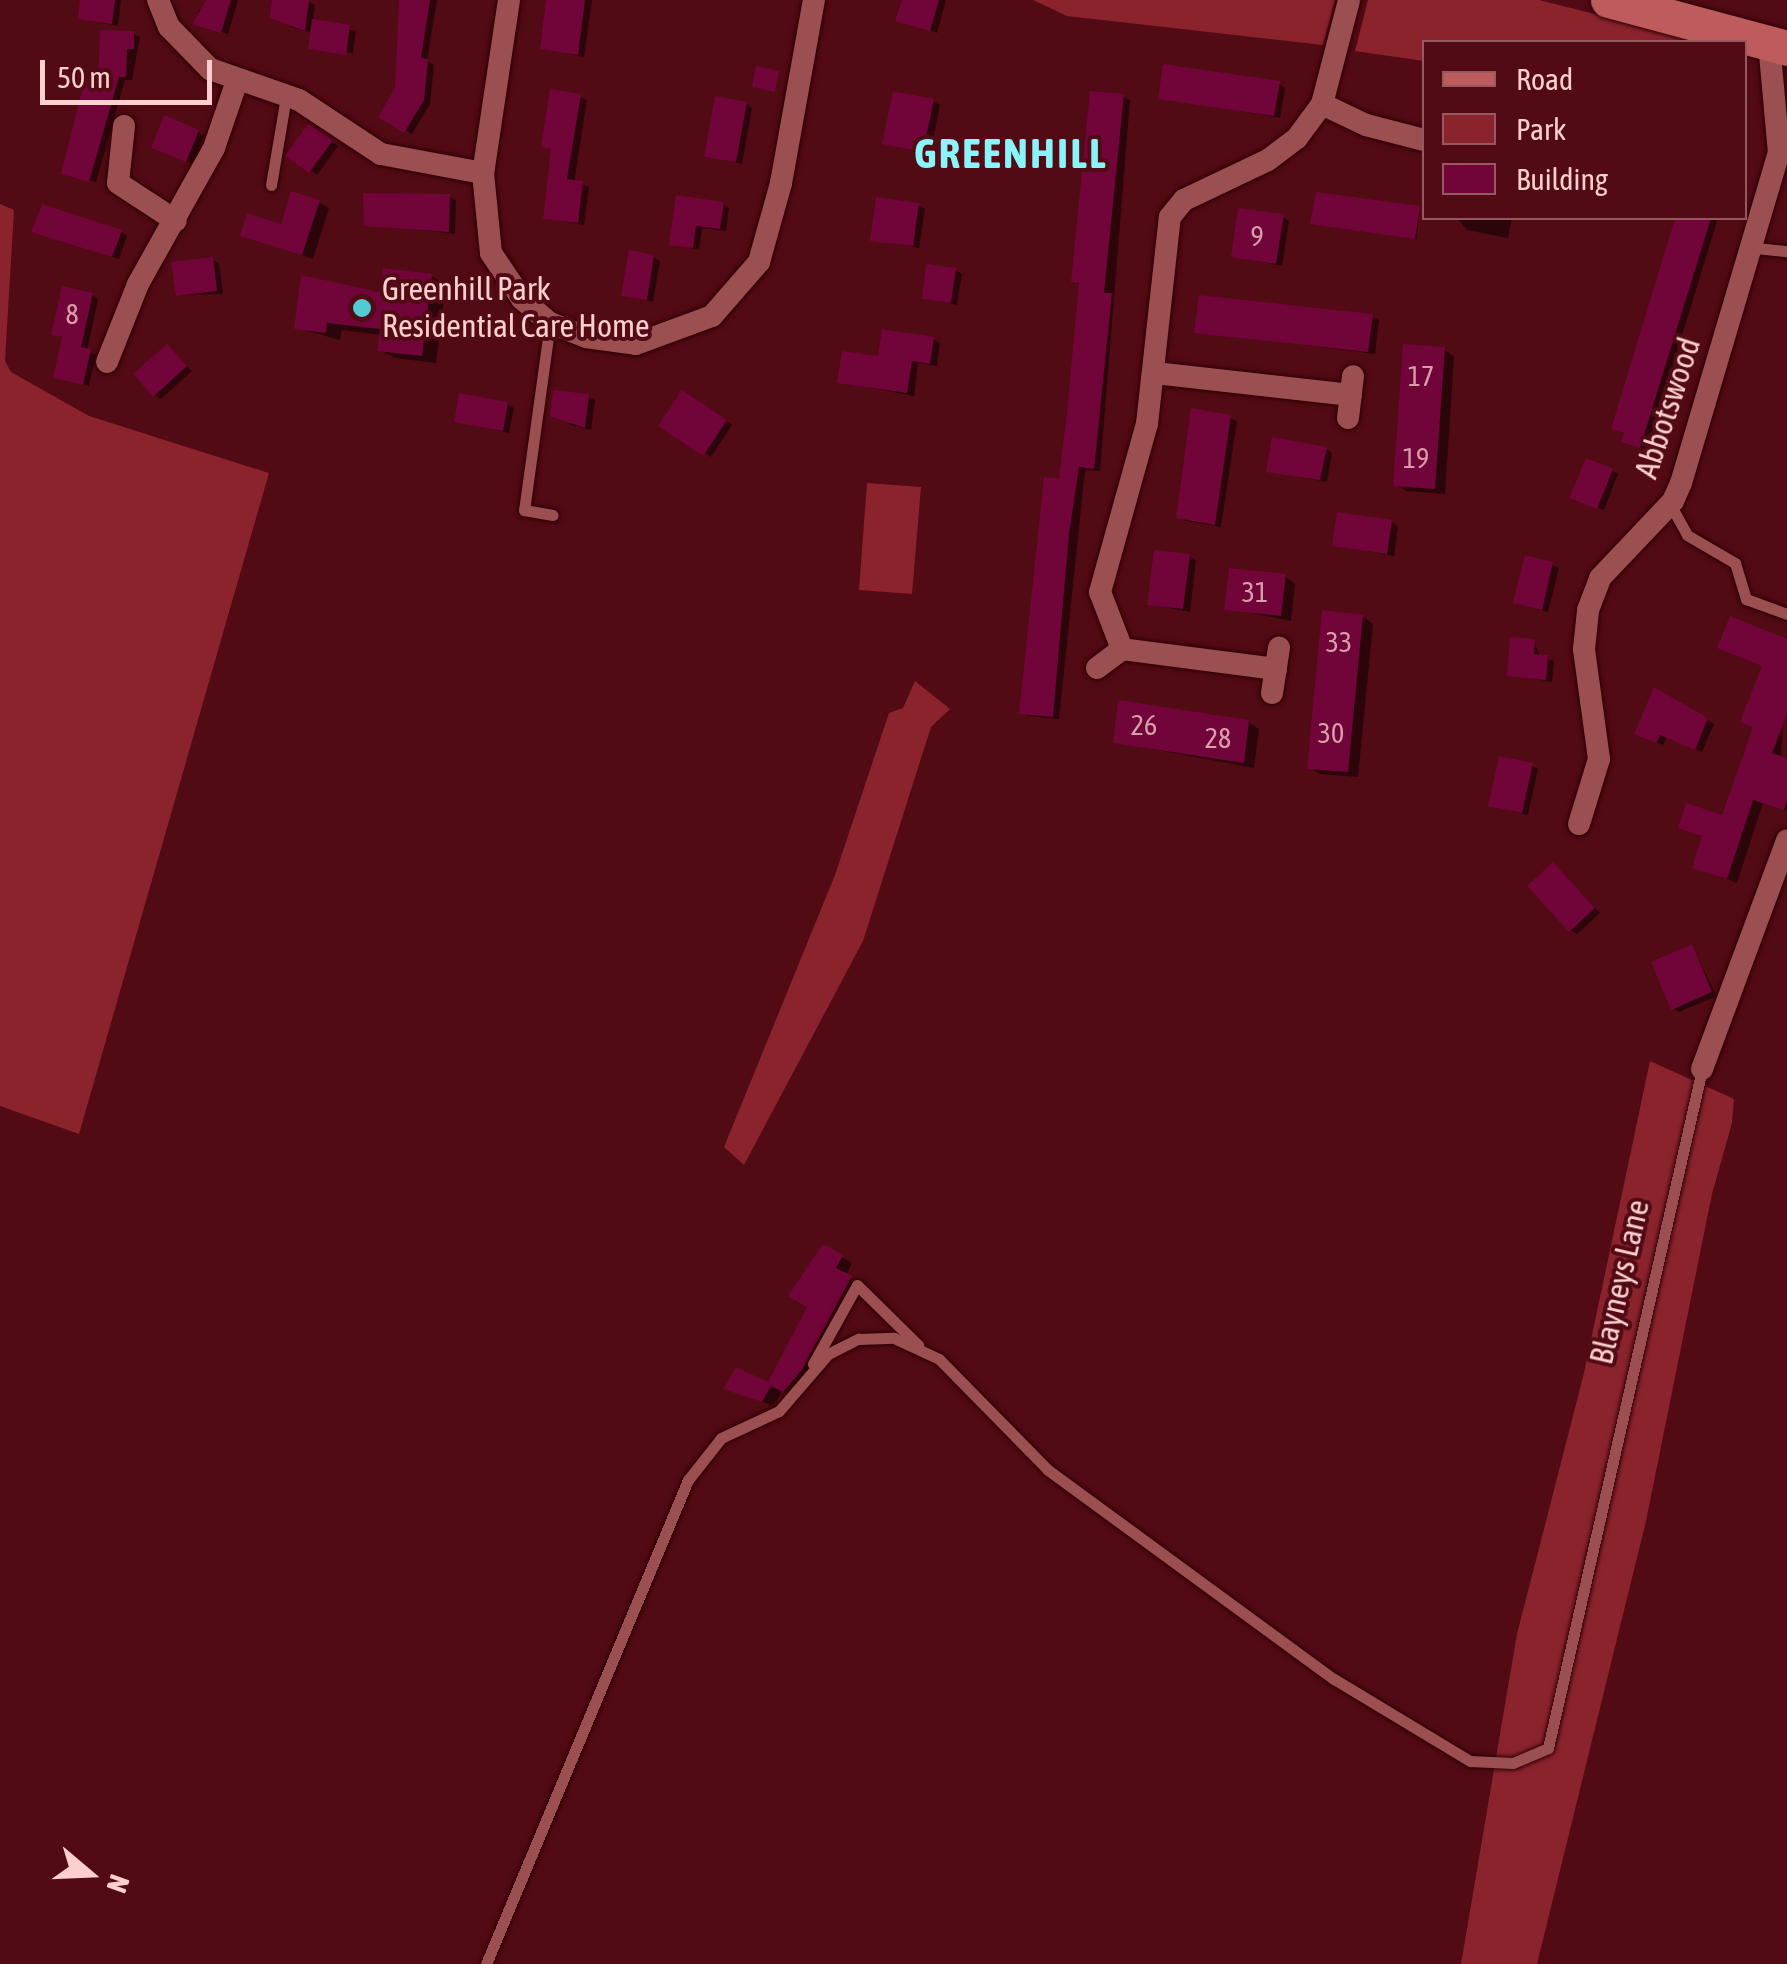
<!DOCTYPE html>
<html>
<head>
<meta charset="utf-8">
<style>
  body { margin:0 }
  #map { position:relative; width:1787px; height:1964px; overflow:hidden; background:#520a14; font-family:"Asap Condensed",sans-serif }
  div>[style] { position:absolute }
  .green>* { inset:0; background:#8b232d }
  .shadow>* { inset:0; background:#0007 }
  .building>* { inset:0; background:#710539 }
  .roads { filter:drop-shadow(0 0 2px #2e0004) drop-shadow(0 0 2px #2e0004) }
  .service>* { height:11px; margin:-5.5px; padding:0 5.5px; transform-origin:5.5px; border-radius:5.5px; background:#9c4f50 }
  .minor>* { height:22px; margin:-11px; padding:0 11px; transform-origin:11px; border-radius:11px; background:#9c4f50 }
  .primary>* { height:35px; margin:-17.5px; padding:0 17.5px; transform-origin:17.5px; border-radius:17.5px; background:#bd5b5d }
  .dots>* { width:28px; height:28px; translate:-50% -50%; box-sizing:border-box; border:5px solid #520a14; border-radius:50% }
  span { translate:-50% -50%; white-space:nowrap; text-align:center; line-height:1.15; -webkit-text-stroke:8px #520a14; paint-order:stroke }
  .number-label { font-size:28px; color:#da9daa }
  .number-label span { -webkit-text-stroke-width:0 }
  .poi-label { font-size:32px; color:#fdd0cf }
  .left { translate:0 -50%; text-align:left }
  .street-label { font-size:32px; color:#fdd0cf }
  .district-label { font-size:42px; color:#89f4fa; font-weight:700; letter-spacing:2.5px }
  .legend { position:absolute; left:1422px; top:40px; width:325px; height:180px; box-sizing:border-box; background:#520a14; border:2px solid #96595f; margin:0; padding:12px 18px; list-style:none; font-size:30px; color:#fdd0cf }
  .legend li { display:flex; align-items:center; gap:20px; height:50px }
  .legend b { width:50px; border:2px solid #96595f }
  .north { position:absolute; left:40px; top:1824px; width:100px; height:100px; -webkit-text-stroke:8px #520a14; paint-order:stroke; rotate:109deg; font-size:28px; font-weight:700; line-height:40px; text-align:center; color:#fdd0cf }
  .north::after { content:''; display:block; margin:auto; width:35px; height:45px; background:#fdd0cf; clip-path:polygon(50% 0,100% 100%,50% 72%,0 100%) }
  .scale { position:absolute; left:40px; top:60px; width:172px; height:45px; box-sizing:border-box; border:5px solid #fdd0cf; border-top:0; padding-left:12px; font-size:30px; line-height:35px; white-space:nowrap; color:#fdd0cf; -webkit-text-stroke:8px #520a14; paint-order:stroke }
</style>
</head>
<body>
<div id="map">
  <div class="green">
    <div style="clip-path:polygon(1033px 0,1335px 0,1323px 45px,1067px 16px)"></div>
    <div style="clip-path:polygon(1368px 0,1539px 0,1706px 42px,1424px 42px,1424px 61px,1355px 51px)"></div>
    <div style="clip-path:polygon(0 204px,14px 210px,5px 361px,11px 372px,89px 416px,269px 473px,79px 1134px,0 1106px)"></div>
    <div style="clip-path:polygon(867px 483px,921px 487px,912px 594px,859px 590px)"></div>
    <div style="clip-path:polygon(915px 681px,950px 709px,931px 727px,863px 941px,744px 1165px,724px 1147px,835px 875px,889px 713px,903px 708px)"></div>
    <div style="clip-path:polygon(1650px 1061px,1734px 1099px,1732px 1123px,1712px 1194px,1646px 1521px,1537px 1964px,1461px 1964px,1517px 1634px,1584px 1373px)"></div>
  </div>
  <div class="shadow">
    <div style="clip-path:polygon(83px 0,121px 0,118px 26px,80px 18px)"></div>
    <div style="clip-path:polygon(210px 0,238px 0,228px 34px,195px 23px,199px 9px,210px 12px)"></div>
    <div style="clip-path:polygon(275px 0,308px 1px,315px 5px,313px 22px,356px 31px,353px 53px,314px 47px,313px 33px,290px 27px)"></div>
    <div style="clip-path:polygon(404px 0,437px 0,427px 61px,434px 65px,430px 104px,412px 134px,381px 116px,397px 89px)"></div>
    <div style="clip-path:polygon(549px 0,592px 0,584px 57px,542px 48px)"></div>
    <div style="clip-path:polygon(904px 0,946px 0,937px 33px,898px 20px)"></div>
    <div style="clip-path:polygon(133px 34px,140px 37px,132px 80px,125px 80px,96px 182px,70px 177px,64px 173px,100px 87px)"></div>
    <div style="clip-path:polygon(1279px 84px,1285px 88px,1280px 118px,1160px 97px)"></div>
    <div style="clip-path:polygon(580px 97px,587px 100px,574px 183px,589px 187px,584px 225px,546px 218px,554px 150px,543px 146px)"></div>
    <div style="clip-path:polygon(1123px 97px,1130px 100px,1100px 471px,1085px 470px,1059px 719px,1028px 716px,1022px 712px,1061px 481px,1082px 286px,1074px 281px)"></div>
    <div style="clip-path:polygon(933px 101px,940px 105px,930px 154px,885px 143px)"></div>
    <div style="clip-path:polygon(746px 104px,752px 108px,742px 164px,707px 155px)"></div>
    <div style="clip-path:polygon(309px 127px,338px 146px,317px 175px,289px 154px)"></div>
    <div style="clip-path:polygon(198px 132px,204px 136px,193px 164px,160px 150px)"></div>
    <div style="clip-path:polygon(449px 197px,456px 200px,455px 234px,366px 224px)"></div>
    <div style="clip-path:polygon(319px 202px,329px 208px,313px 259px,243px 234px,282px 227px)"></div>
    <div style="clip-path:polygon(723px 204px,729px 208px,726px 231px,702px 228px,699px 250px,672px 243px)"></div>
    <div style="clip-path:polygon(918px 205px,925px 209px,919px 248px,873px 239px)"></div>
    <div style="clip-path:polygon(1419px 208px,1417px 239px,1315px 224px)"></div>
    <div style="clip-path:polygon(1283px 217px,1289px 221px,1282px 266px,1234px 256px)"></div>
    <div style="clip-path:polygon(1457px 218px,1512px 218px,1508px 238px,1467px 230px)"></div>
    <div style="clip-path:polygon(1675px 218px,1718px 218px,1647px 450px,1630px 445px,1626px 433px,1614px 428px)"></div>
    <div style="clip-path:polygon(34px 231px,121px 232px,127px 236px,119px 259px)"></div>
    <div style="clip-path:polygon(653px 257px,660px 261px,653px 302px,624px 294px)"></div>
    <div style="clip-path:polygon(212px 259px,219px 263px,223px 294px,178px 295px)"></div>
    <div style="clip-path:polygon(955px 270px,962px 274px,957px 305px,924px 298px)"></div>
    <div style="clip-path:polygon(431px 276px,446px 284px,436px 363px,395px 358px,380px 350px,382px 335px,342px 330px,340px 340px,297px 328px)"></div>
    <div style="clip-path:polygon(92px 295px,98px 299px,87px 351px,96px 355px,89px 386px,56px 377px,64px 338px,54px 334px)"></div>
    <div style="clip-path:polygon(1372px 317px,1379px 320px,1375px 354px,1197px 331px)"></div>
    <div style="clip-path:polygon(933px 339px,940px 343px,937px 366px,918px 363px,914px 396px,840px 382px)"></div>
    <div style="clip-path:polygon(167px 347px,192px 371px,161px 399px,154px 395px)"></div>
    <div style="clip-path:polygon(1444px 350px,1454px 356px,1445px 494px,1406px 491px,1396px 485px)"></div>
    <div style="clip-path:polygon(682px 393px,732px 425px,711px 457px,661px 425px)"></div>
    <div style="clip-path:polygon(588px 397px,595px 400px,591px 430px,568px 424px)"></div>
    <div style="clip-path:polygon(507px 404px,514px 408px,509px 433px,457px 421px)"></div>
    <div style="clip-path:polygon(1230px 418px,1237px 421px,1221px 527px,1186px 521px,1179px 517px)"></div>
    <div style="clip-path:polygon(1326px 449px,1332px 453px,1327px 482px,1269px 471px)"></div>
    <div style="clip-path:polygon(1612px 471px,1618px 474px,1604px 510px,1579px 500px)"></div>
    <div style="clip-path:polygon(1391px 522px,1398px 526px,1394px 556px,1335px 545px)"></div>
    <div style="clip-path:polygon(1190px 557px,1196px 560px,1190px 612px,1150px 604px)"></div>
    <div style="clip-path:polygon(1552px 565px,1559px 568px,1548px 612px,1516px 602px)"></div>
    <div style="clip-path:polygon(1285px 577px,1295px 583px,1291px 621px,1227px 608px)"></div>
    <div style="clip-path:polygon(1363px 617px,1373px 624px,1358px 777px,1320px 774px,1310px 768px)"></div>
    <div style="clip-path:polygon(1534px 641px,1540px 657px,1554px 661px,1552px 682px,1510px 675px)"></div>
    <div style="clip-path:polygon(1787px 642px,1781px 759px,1787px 761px,1787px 811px,1763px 803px,1737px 883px,1695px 867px,1704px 837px,1681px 827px,1724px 819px)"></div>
    <div style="clip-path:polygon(1655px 691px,1714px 724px,1702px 752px,1667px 737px,1663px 745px,1644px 736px)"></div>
    <div style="clip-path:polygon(1248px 722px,1259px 729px,1254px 768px,1116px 742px)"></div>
    <div style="clip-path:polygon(1532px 766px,1538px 769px,1528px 815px,1491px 805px)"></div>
    <div style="clip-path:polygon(1553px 865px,1600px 913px,1577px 934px,1570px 930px)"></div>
    <div style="clip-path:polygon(1692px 947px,1717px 996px,1679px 1012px,1673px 1008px)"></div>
    <div style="clip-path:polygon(824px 1247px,852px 1263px,846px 1276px,861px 1284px,795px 1396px,783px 1390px,773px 1406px,727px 1388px,769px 1385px,810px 1306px)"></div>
  </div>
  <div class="building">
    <div style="clip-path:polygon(80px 0,115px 0,112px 24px,78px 19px)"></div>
    <div style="clip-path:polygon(206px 0,231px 0,221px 33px,192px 24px)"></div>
    <div style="clip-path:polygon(272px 0,309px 0,305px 31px,270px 18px)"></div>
    <div style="clip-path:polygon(399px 0,430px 0,421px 58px,428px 59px,424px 100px,404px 133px,378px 117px,395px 88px)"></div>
    <div style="clip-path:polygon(546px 0,585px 0,578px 55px,540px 49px)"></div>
    <div style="clip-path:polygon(902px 0,939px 0,930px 31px,895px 21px)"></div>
    <div style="clip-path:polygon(312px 19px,350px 25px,346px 55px,308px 49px)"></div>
    <div style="clip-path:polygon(100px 30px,134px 31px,134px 49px,127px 49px,126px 77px,119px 77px,89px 182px,61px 174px,85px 79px,98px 83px)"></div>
    <div style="clip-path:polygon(1163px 64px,1280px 81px,1274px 116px,1158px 99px)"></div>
    <div style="clip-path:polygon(756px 66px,779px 71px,775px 92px,752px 87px)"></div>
    <div style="clip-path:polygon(550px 89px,581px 94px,567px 179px,583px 181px,578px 223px,543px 219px,551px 149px,541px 147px)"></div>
    <div style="clip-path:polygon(893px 91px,934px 99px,923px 152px,882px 144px)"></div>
    <div style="clip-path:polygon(1090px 91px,1124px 94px,1104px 293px,1112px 293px,1094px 469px,1079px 467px,1069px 534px,1053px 717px,1019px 714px,1044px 477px,1059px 478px,1067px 412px,1079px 283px,1071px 282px)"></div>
    <div style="clip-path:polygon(715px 96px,747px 102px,736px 162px,704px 157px)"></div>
    <div style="clip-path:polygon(164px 115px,199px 130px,186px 162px,151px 148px)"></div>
    <div style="clip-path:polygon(308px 124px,333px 140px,309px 173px,285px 156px)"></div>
    <div style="clip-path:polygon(291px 191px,320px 200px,302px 255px,240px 236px,247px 213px,281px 224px)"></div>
    <div style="clip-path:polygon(1316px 192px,1420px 206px,1415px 239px,1310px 224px)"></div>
    <div style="clip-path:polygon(363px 193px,450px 194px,449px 232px,364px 226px)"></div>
    <div style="clip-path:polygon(676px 195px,724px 202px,720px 229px,696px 226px,693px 248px,669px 245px)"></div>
    <div style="clip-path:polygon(876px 197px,919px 203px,913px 246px,870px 241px)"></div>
    <div style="clip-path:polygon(42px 204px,122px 230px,112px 257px,31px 232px)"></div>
    <div style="clip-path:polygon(1238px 208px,1284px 214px,1276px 264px,1231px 257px)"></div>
    <div style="clip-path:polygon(1675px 218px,1711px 218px,1640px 448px,1621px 442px,1624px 433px,1611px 429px)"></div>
    <div style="clip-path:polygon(629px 250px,654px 255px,647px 300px,621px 296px)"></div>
    <div style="clip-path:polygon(213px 257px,217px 291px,176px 296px,171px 262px)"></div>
    <div style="clip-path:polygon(926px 264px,956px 268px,951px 303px,922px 299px)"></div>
    <div style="clip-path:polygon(383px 268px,432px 274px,422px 356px,377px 351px,380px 329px,327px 323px,326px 333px,294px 329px,301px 275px,379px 292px)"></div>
    <div style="clip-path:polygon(62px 286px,93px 293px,81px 347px,91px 349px,83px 385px,53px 378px,62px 337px,51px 335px)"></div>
    <div style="clip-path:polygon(1199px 295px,1373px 314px,1368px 352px,1194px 333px)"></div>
    <div style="clip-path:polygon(882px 329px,934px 337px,930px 364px,912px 361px,907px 393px,837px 383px,842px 351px,878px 356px)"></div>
    <div style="clip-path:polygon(167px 344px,187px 366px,153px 397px,133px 374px)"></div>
    <div style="clip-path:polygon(1403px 344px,1445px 347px,1435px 489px,1393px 486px)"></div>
    <div style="clip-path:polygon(553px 390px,589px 394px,585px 428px,550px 416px)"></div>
    <div style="clip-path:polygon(682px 390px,727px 420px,703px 456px,658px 426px)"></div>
    <div style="clip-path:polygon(459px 393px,508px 402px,503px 431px,454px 422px)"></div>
    <div style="clip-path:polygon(1191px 408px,1231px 415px,1215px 525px,1176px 518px)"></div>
    <div style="clip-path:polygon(1272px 437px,1327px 447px,1320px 480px,1266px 472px)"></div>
    <div style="clip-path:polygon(1586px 458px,1613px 469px,1597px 509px,1569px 498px)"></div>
    <div style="clip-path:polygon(1337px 512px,1392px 520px,1387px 554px,1332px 546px)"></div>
    <div style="clip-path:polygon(1154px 550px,1190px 554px,1183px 609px,1147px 605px)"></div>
    <div style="clip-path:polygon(1525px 555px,1553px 562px,1542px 610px,1513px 603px)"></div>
    <div style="clip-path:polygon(1229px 568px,1286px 574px,1281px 616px,1224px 610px)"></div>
    <div style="clip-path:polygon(1322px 610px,1363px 615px,1348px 772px,1307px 769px)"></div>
    <div style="clip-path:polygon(1730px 616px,1787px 639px,1787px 714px,1772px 753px,1787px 758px,1787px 801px,1784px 810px,1753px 800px,1727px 879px,1692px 868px,1702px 836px,1678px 828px,1686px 803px,1722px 815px,1753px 727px,1740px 722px,1762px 666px,1717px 648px)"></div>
    <div style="clip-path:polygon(1510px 637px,1535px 639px,1534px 654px,1548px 655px,1546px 680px,1507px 676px)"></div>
    <div style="clip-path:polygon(1654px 687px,1708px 718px,1695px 750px,1660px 735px,1656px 743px,1634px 734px)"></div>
    <div style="clip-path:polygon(1118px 700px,1249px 720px,1244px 763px,1113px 743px)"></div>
    <div style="clip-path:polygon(1499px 756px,1533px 763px,1522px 813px,1488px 806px)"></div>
    <div style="clip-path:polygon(1553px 862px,1595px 908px,1569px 932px,1527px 886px)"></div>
    <div style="clip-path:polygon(1692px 944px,1712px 992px,1671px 1010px,1651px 962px)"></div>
    <div style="clip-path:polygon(823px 1244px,843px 1255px,836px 1268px,852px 1276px,802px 1370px,783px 1392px,771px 1386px,762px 1402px,723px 1389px,736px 1367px,768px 1382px,807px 1307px,788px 1296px)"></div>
  </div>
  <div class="roads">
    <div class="service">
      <div style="left:271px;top:185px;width:90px;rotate:-80.4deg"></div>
      <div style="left:1756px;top:248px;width:31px;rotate:6deg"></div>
      <div style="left:550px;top:323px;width:189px;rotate:97.9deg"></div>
      <div style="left:524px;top:510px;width:29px;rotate:10deg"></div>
      <div style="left:1670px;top:504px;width:35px;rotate:61deg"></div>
      <div style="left:1687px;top:535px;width:56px;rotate:30.3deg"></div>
      <div style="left:1735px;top:563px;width:38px;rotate:73deg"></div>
      <div style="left:1746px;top:599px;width:44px;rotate:20.1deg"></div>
      <div style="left:813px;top:1364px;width:90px;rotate:-60.9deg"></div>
      <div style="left:857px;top:1285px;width:86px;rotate:44.5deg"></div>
      <div style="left:486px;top:1964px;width:524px;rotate:-67.35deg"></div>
      <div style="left:688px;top:1480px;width:53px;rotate:-51.8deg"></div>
      <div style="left:721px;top:1438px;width:64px;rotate:-25deg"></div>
      <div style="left:779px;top:1411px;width:75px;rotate:-49.3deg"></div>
      <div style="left:828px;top:1354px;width:34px;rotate:-27deg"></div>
      <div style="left:858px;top:1339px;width:36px;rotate:-2deg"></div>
      <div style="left:894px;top:1338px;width:50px;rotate:25deg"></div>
      <div style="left:939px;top:1359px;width:156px;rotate:45.5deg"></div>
      <div style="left:1048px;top:1470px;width:354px;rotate:36.2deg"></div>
      <div style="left:1334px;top:1679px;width:159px;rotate:31.1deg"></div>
      <div style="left:1470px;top:1761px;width:43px;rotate:2.7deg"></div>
      <div style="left:1513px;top:1763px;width:38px;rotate:-23deg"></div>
      <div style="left:1548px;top:1748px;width:696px;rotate:-77.22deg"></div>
    </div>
    <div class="minor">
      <div style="left:158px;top:0;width:29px;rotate:68deg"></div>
      <div style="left:169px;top:27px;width:59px;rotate:45.7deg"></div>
      <div style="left:210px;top:69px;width:94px;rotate:19.2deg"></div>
      <div style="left:299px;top:100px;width:98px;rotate:33.4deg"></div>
      <div style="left:381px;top:154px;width:104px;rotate:10.6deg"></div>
      <div style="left:509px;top:0;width:175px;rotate:98.5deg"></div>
      <div style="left:483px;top:173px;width:80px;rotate:84.3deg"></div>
      <div style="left:491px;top:253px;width:55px;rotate:56deg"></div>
      <div style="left:522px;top:299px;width:37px;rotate:41deg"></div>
      <div style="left:550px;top:323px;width:39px;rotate:21deg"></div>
      <div style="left:586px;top:337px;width:50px;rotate:8deg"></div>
      <div style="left:636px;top:344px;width:81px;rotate:-20.2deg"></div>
      <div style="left:712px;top:316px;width:72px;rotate:-49deg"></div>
      <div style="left:759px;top:262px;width:82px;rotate:-74.4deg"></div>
      <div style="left:781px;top:183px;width:186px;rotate:-79.8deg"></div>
      <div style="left:1322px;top:104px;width:49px;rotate:25.5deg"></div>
      <div style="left:1366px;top:125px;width:60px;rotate:14.5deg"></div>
      <div style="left:124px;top:126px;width:57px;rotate:96deg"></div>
      <div style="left:118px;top:183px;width:69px;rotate:33.2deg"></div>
      <div style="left:107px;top:362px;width:84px;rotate:-68.3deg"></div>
      <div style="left:138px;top:284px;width:156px;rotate:-60.8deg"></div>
      <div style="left:214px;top:148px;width:71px;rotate:-71.1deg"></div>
      <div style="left:1155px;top:373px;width:197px;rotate:6.4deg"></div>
      <div style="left:1348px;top:418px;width:42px;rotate:-83.2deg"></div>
      <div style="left:1097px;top:668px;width:31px;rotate:-37deg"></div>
      <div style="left:1276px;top:669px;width:155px;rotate:-172.6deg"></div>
      <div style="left:1122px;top:649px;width:61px;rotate:-111.1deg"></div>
      <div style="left:1100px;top:592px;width:174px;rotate:-74.4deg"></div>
      <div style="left:1147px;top:424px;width:208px;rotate:-83.7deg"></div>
      <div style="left:1170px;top:217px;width:22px;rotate:-51deg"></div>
      <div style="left:1184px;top:200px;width:93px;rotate:-25.5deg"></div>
      <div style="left:1268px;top:160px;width:36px;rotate:-37deg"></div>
      <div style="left:1297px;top:138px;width:42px;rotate:-53.7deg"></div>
      <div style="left:1322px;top:104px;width:107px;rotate:-75.4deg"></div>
      <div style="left:1272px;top:693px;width:46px;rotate:-81.2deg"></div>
      <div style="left:1579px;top:824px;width:68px;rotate:-72.9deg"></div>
      <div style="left:1599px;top:759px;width:111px;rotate:-97.8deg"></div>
      <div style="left:1584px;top:649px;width:39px;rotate:-84deg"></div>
      <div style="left:1588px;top:610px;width:34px;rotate:-69deg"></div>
      <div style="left:1600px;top:578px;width:106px;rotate:-46.5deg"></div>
      <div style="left:1673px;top:501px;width:20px;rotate:-66deg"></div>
      <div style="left:1681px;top:483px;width:344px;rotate:-73.5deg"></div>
      <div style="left:1779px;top:153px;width:110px;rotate:-95.2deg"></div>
      <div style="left:1702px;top:1069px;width:244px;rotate:-69.6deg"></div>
    </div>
    <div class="primary">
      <div style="left:1608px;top:0;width:185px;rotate:15deg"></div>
    </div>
  </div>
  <div class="dots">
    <div style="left:362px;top:308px;background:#51ccd3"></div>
  </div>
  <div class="number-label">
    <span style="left:1257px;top:236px">9</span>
    <span style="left:72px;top:314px">8</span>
    <span style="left:1421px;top:376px">17</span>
    <span style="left:1416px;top:458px">19</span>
    <span style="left:1255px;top:592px">31</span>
    <span style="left:1339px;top:642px">33</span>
    <span style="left:1144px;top:725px">26</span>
    <span style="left:1331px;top:733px">30</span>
    <span style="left:1218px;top:738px">28</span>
  </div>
  <div class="poi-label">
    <span class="left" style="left:382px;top:308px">Greenhill Park<br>Residential Care Home</span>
  </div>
  <div class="street-label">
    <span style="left:1668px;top:408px;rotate:-72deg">Abbotswood</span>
    <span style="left:1620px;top:1282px;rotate:-77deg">Blayneys Lane</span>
  </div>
  <div class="district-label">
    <span style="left:1011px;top:153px">GREENHILL</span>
  </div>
  <ul class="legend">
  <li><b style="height:12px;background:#bd5b5d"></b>Road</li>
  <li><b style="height:28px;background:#8b232d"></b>Park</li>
  <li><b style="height:28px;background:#710539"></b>Building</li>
  </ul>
  <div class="north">N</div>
  <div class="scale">50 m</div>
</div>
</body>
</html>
